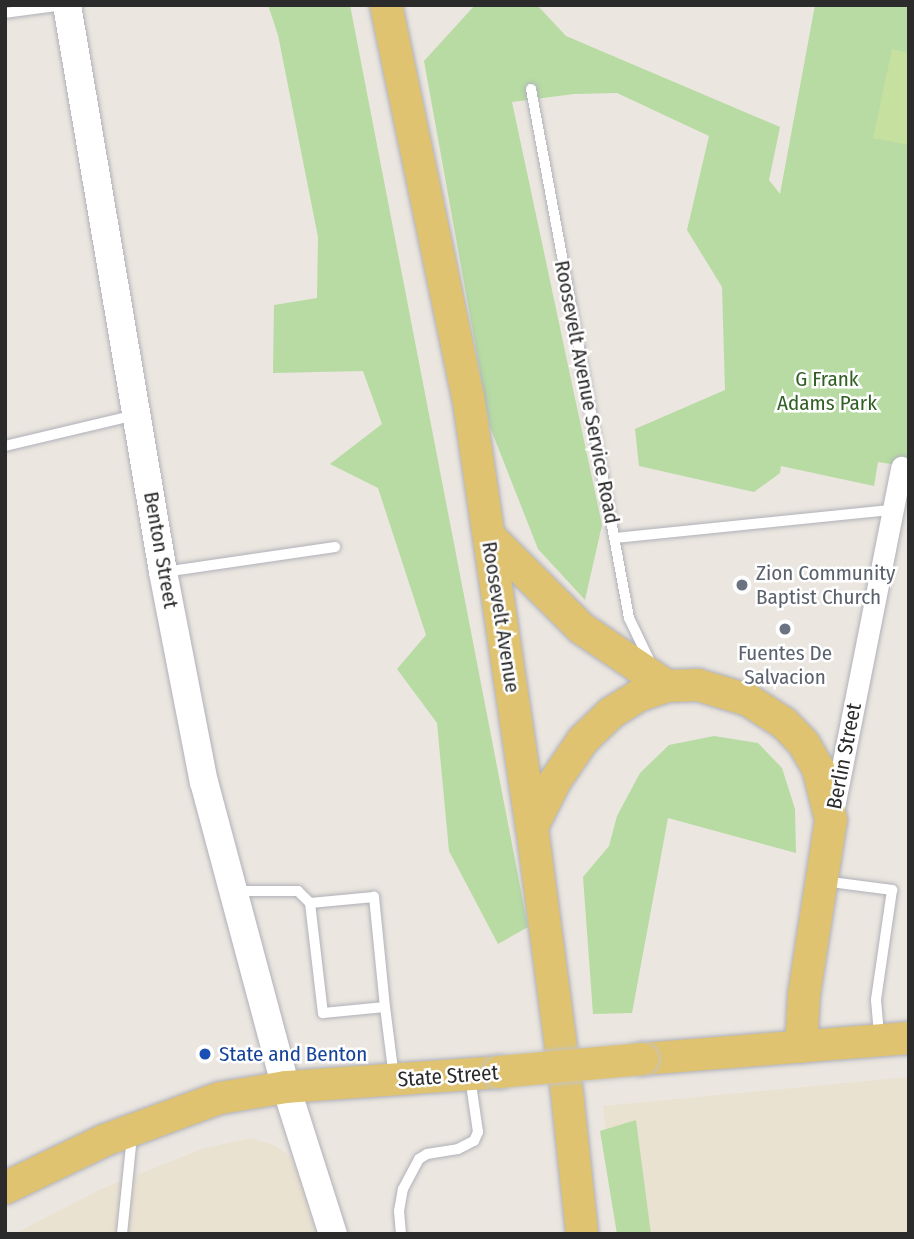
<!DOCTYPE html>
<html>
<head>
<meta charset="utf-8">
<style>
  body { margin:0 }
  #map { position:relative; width:914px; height:1239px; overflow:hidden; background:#ebe6df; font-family:"Fira Sans Condensed",sans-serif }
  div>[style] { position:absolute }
  .education>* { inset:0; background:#eae2d1 }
  .green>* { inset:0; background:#b7dba3 }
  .pitch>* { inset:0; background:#c6e0a0 }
  .roads { filter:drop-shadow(0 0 2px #b0b1ba) drop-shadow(0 0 2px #b0b1ba) }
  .service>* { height:10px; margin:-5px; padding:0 5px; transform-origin:5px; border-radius:5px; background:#fff }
  .minor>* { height:21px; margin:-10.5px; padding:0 10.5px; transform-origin:10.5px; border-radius:10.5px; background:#fff }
  .secondary>* { height:28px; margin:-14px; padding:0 14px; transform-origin:14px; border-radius:14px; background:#fff }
  .primary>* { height:32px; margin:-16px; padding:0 16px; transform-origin:16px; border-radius:16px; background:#dfc370 }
  .bridges { filter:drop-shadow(0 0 2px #c4c4c4) drop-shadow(0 0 2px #c4c4c4) }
  .primary-bridge>* { height:32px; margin:-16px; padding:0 16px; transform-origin:16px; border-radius:16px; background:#dfc370 }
  .dots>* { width:19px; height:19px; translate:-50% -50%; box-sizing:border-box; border:4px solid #fff; border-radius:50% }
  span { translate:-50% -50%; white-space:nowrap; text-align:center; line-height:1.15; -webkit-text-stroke:5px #fff; paint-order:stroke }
  .park-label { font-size:21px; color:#316024 }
  .street-label { font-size:21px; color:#2b2b2b }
  .worship-label { font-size:21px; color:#5b616d }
  .left { translate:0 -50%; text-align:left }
  .transit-label { font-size:21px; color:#164399 }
  .frame { position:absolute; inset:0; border:7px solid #2b2b2b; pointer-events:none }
</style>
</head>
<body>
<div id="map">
  <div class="education">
    <div style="clip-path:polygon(909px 1077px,909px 1234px,617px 1234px,603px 1106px)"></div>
    <div style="clip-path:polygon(251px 1138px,276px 1146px,289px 1156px,300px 1174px,315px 1234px,14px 1234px,101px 1189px,205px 1148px)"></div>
  </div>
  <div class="green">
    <div style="clip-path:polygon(268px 5px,350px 5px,528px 927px,498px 944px,449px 851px,437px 723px,397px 669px,426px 635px,378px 488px,330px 464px,382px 424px,363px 371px,273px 373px,274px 305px,317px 298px,318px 237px,278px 35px)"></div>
    <div style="clip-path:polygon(475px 5px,537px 5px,566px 36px,780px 127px,769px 180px,780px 194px,815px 5px,909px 5px,909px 467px,878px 462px,874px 486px,781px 466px,780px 473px,754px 492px,639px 466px,635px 429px,725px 390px,722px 287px,687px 230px,709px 136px,617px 93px,574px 94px,512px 102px,602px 525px,585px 600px,538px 549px,490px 427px,424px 61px)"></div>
    <div style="clip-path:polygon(714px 736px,758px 743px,782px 768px,795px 809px,796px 853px,668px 818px,632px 1013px,593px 1014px,583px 877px,609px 846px,617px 816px,640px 773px,669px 745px)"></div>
    <div style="clip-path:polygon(636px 1120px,651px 1234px,617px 1234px,600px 1131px)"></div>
  </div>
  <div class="pitch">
    <div style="clip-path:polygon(892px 49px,909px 53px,909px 145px,873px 138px)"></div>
  </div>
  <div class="roads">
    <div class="service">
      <div style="left:5px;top:13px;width:60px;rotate:-7.7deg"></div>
      <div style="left:531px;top:89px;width:538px;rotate:79.5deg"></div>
      <div style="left:629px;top:618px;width:51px;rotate:64.4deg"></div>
      <div style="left:5px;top:446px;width:134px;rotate:-13.4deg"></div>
      <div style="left:615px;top:538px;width:279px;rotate:-5.8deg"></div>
      <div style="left:164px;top:572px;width:173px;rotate:-8.3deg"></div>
      <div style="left:823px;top:881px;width:70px;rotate:7.4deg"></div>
      <div style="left:892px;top:890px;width:111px;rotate:98.3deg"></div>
      <div style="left:876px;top:1000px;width:38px;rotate:85deg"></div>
      <div style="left:236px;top:891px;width:62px"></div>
      <div style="left:298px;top:891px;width:17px;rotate:45deg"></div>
      <div style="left:310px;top:903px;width:111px;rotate:83.3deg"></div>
      <div style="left:323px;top:1013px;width:62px;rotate:-5.5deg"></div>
      <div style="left:385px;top:1007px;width:111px;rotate:-95.7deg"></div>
      <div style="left:374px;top:897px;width:64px;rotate:174.6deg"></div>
      <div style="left:385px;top:1007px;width:71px;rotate:82.7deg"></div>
      <div style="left:122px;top:1234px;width:99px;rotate:-84.2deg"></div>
      <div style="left:401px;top:1234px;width:23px;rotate:-95deg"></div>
      <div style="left:399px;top:1211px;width:22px;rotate:-80deg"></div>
      <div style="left:403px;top:1189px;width:34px;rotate:-62deg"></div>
      <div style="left:419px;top:1159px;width:9px;rotate:-32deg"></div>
      <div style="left:427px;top:1154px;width:31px;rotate:-9deg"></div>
      <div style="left:458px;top:1149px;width:18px;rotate:-27deg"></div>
      <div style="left:474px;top:1141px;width:10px;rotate:-66deg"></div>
      <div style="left:478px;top:1132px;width:56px;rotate:-98.3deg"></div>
    </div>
    <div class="minor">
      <div style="left:833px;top:812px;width:352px;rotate:-78.8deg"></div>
    </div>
    <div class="secondary">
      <div style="left:67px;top:5px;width:575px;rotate:80.39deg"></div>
      <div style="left:163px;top:572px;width:214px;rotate:79deg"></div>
      <div style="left:204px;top:782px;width:316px;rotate:75deg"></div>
      <div style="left:286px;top:1087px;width:154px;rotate:72.3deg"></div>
    </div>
    <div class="primary">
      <div style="left:386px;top:5px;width:400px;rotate:78.2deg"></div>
      <div style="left:468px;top:396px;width:436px;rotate:81.6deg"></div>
      <div style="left:532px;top:827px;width:277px;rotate:82.5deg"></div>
      <div style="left:568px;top:1102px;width:133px;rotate:83.9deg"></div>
      <div style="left:489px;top:536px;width:130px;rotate:45deg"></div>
      <div style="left:581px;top:628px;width:104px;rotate:34deg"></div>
      <div style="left:532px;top:827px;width:51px;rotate:-63.4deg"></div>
      <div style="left:555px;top:781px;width:50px;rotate:-55.7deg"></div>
      <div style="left:583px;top:740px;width:39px;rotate:-44deg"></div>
      <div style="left:611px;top:713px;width:34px;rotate:-32deg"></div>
      <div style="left:640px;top:695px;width:28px;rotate:-18deg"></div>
      <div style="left:667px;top:686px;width:31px;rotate:-2deg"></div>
      <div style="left:698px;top:685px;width:52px;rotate:16.7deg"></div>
      <div style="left:748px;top:700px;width:43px;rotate:32.6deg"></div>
      <div style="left:784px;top:723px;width:29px;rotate:46deg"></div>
      <div style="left:804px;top:744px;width:28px;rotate:60deg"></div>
      <div style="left:818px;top:768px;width:54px;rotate:76deg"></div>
      <div style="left:831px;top:820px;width:176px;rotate:98.8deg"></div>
      <div style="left:804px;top:994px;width:53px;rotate:93.2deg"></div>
      <div style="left:642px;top:1059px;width:268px;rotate:-4.5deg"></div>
      <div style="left:5px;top:1188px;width:111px;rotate:-25.6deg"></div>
      <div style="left:105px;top:1140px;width:122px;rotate:-20.1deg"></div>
      <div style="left:220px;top:1098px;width:67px;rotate:-9.5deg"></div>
      <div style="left:286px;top:1087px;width:214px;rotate:-4deg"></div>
    </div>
  </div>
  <div class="bridges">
    <div class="primary-bridge">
      <div style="left:499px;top:1072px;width:144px;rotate:-5.2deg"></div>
    </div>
  </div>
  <div class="dots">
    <div style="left:742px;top:585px;background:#6b7280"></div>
    <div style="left:785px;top:629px;background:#6b7280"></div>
    <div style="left:205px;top:1054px;background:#1a4fb4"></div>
  </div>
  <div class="park-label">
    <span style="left:827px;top:391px">G Frank<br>Adams Park</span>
  </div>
  <div class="street-label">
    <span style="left:587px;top:392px;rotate:79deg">Roosevelt Avenue Service Road</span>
    <span style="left:161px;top:550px;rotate:80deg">Benton Street</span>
    <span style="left:501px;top:617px;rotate:81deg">Roosevelt Avenue</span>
    <span style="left:844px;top:756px;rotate:-79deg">Berlin Street</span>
    <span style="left:448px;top:1076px;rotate:-4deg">State Street</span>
  </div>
  <div class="worship-label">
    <span class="left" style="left:756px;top:585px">Zion Community<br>Baptist Church</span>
    <span style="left:785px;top:665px">Fuentes De<br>Salvacion</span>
  </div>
  <div class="transit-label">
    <span class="left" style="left:219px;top:1054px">State and Benton</span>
  </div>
  <div class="frame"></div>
</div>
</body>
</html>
